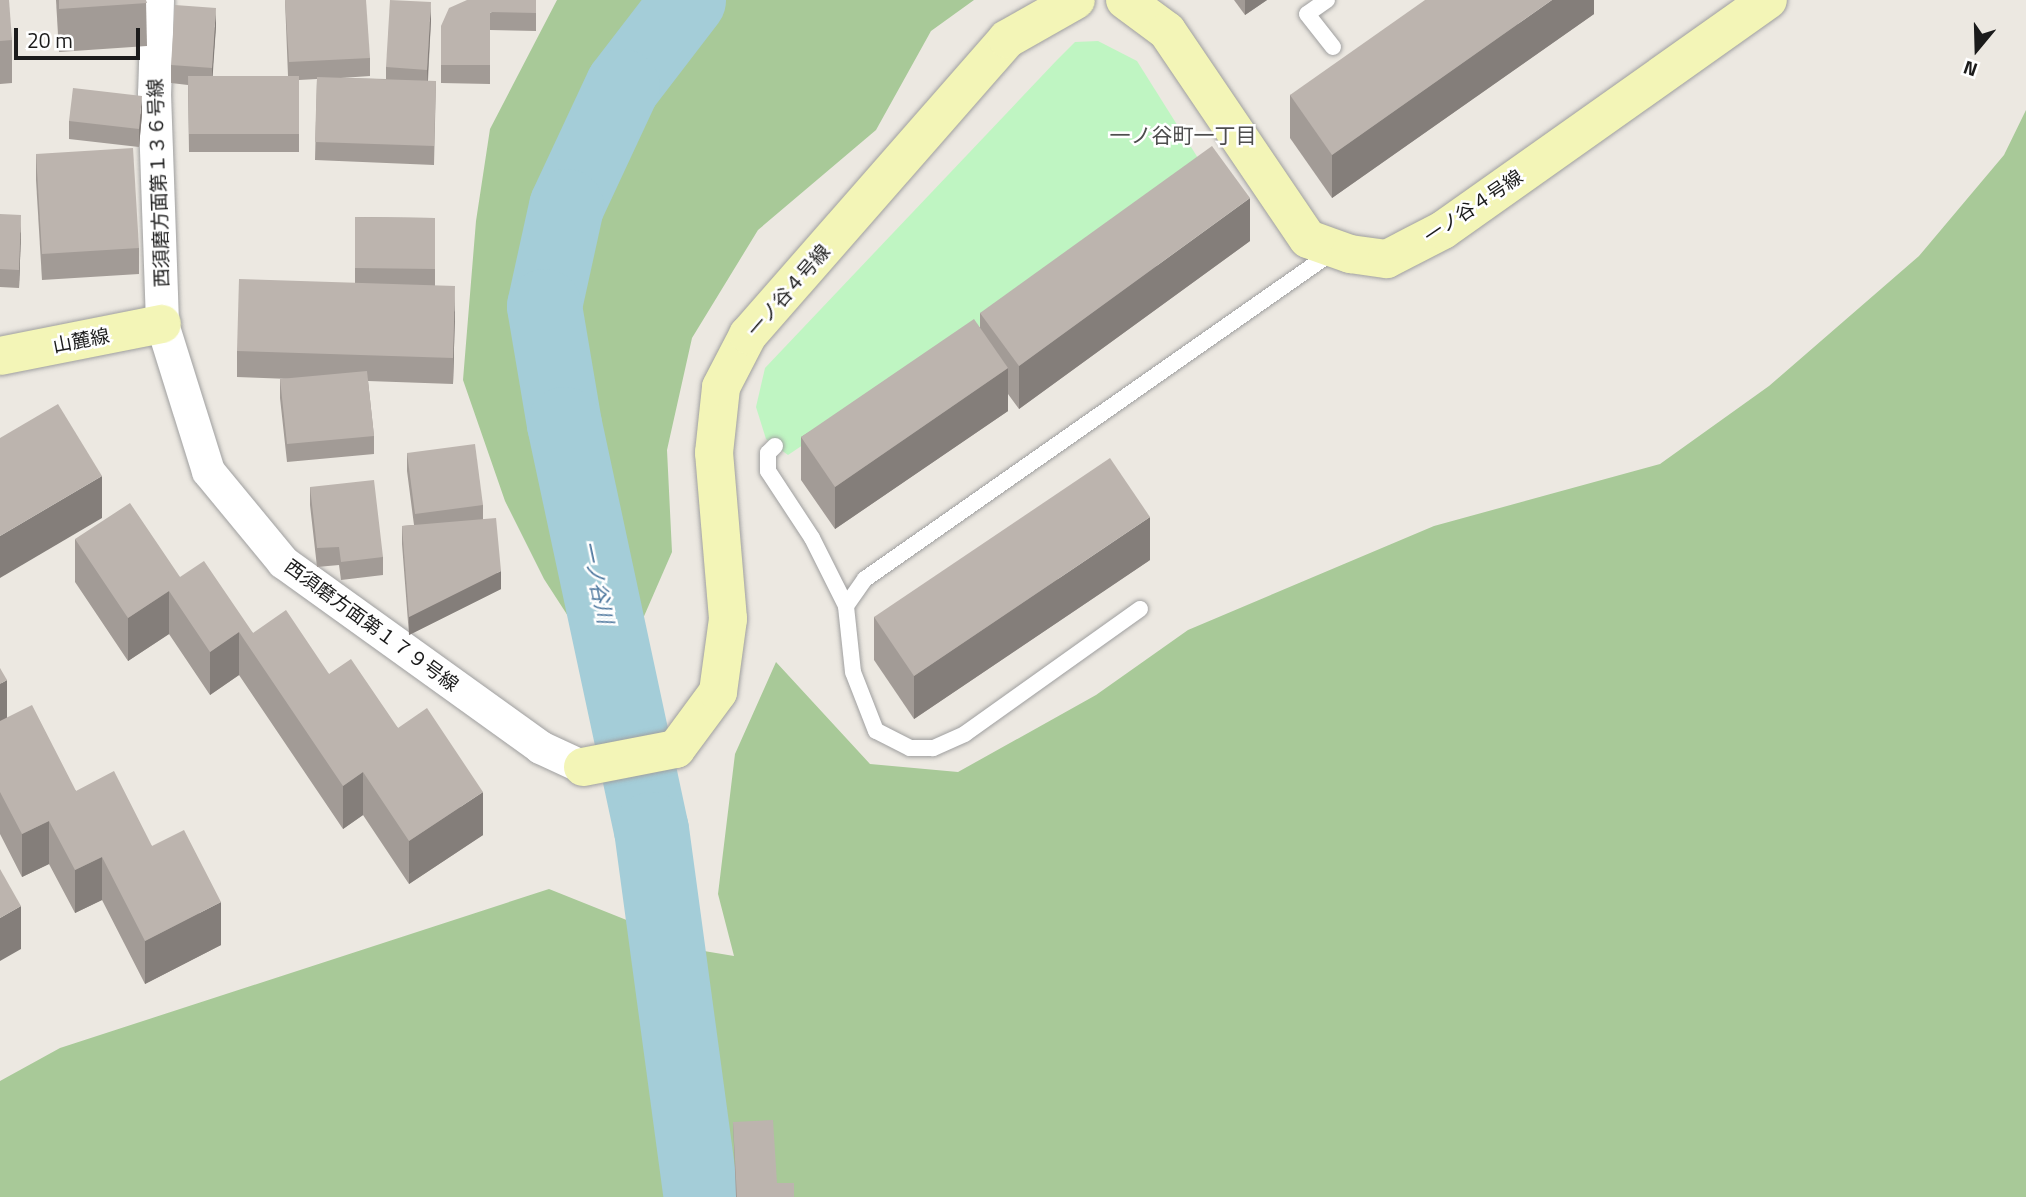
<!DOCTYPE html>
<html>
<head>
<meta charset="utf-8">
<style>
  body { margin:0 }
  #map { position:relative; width:2026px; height:1197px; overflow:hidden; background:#ece8e1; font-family:"Titillium Web","Noto Sans JP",sans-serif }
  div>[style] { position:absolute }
  .forest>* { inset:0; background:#a8c998 }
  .park>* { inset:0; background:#bff5c2 }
  .river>* { height:75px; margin:-37.5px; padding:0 37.5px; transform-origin:37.5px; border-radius:37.5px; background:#a4cdd8 }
  .roads { filter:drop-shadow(0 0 2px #9f9f9f) drop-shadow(0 0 2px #9f9f9f) }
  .lane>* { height:16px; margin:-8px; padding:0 8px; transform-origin:8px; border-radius:8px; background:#fff }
  .street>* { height:33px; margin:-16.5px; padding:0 16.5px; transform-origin:16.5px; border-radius:16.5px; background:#fff }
  .secondary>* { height:38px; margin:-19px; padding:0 19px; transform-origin:19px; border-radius:19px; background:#f3f5b7 }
  .wall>* { inset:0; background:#a29b96 }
  .shaded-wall>* { inset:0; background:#847e7a }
  .building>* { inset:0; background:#bcb4ae }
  span { translate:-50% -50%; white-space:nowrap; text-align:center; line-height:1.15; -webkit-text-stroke:5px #fff; paint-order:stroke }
  .street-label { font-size:19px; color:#1b1b1b }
  .neighbourhood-label { font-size:21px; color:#4e4e4e }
  .water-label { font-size:21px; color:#4c769d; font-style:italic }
  .north { position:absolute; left:1942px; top:14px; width:70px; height:70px; -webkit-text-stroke:5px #fff; paint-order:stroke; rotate:199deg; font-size:19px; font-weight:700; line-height:28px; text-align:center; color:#1b1b1b }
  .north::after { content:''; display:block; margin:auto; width:24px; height:32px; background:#1b1b1b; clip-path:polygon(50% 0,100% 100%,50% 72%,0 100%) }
  .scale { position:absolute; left:14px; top:28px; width:126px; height:32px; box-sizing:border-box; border:4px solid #1b1b1b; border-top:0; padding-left:9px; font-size:21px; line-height:24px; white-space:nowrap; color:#1b1b1b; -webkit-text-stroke:5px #fff; paint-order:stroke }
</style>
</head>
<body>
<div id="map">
  <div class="forest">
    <div style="clip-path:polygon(557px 0,974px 0,931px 31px,876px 130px,758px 230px,692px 338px,667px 450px,672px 552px,638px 630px,577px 630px,544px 579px,505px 501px,463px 380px,476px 221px,490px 129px)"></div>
    <div style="clip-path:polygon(2026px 110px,2026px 1197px,0 1197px,0 1081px,60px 1048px,549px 889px,704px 951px,734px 956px,718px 894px,735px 754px,776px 662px,870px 764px,958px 772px,1096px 695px,1188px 630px,1434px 526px,1660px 464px,1769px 386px,1919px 256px,2004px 155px)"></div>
  </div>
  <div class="park">
    <div style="clip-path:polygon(1098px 41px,1137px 61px,1208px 174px,788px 455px,766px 439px,756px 407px,765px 368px,1057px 60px,1075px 42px)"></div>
  </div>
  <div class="river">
    <div style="left:688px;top:0;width:108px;rotate:127.5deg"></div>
    <div style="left:622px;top:86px;width:132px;rotate:115deg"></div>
    <div style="left:566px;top:206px;width:102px;rotate:102.4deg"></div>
    <div style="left:544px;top:306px;width:120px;rotate:80.4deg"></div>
    <div style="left:564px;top:424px;width:414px;rotate:77.9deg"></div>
    <div style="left:651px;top:829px;width:371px;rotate:82.3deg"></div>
  </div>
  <div class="roads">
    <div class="lane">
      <div style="left:1327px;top:0;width:24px;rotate:145deg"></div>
      <div style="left:1307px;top:14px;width:42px;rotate:51.8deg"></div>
      <div style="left:775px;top:446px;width:10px;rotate:135deg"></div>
      <div style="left:768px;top:453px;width:18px;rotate:90deg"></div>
      <div style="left:768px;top:471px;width:80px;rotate:56.7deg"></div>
      <div style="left:812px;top:538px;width:76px;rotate:63.4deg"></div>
      <div style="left:1140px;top:609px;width:215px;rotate:144.5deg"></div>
      <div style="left:965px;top:734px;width:35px;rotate:156deg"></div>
      <div style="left:933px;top:748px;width:23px;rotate:180deg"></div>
      <div style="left:910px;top:748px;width:38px;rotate:-153deg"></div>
      <div style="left:876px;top:731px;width:63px;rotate:-111.3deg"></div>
      <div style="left:853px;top:672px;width:66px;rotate:-96.1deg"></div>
      <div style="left:846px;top:606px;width:33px;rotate:-55deg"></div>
      <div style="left:865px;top:579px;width:572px;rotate:-34.97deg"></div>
    </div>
    <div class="street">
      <div style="left:157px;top:0;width:93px;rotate:91.8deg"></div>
      <div style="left:154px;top:93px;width:231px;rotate:88deg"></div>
      <div style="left:162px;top:324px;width:154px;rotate:72.6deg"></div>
      <div style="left:208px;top:471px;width:118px;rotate:50.5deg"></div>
      <div style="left:283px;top:562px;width:317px;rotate:35.7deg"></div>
      <div style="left:540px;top:747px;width:47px;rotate:24.9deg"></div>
    </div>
    <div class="secondary">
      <div style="left:1125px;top:0;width:52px;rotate:36.4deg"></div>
      <div style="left:1167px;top:31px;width:251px;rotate:55.9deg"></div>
      <div style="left:1308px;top:239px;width:45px;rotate:19.7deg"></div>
      <div style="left:1350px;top:254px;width:37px;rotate:8deg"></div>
      <div style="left:1387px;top:259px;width:63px;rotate:-27.4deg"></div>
      <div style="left:1443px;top:230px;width:398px;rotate:-35.3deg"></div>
      <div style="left:0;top:356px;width:165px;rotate:-11.2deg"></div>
      <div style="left:583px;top:767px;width:95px;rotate:-11deg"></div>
      <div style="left:676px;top:749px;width:71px;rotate:-53.6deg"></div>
      <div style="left:718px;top:692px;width:74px;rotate:-82.2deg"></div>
      <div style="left:728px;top:619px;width:167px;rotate:-94.8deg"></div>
      <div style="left:714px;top:453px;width:66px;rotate:-83.9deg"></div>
      <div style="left:721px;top:387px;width:59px;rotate:-62.6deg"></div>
      <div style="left:748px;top:335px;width:393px;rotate:-48.8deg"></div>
      <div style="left:1007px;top:39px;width:79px;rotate:-29.5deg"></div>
    </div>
  </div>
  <div class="wall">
    <div style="clip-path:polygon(0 0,12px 40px,12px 83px,0 84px)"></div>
    <div style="clip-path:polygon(56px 0,146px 0,147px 46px,59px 52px)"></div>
    <div style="clip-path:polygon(285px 0,370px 58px,370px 76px,341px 78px,386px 79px,386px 67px,431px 20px,428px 81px,436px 81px,434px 165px,315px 160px,317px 79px,299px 80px,299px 152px,189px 152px,188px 85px,171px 83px,171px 65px,216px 26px,212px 76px,288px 76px)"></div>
    <div style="clip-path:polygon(536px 0,536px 31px,490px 30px,490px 84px,441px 83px,441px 26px)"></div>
    <div style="clip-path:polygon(1234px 0,1267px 0,1245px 15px)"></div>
    <div style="clip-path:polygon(1594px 0,1594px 14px,1332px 198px,1290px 138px,1290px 95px)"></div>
    <div style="clip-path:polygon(142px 114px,139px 147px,69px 139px,69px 121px)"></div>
    <div style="clip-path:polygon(36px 154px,139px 248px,139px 274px,42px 280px,36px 180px)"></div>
    <div style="clip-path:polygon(0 214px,21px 233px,19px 288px,0 287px)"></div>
    <div style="clip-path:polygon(355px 217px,435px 218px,435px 286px,455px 312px,453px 384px,368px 381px,374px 436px,374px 454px,287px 462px,280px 398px,280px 379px,290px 379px,237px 377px,237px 351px,355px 283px)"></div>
    <div style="clip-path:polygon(1250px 241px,1019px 409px,1008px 394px,1008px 411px,835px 529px,801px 480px,801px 437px,980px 327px,980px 313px)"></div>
    <div style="clip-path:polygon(407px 453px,483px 505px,483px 519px,501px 589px,409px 635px,402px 544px,402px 526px,414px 525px,407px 471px)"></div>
    <div style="clip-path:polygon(310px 487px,383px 557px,383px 575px,341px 580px,339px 565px,317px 567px,310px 505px)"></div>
    <div style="clip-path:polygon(75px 539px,180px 577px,253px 633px,329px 674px,398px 728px,483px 835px,409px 884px,363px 815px,343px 829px,239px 675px,210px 695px,169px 634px,128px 661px,75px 582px)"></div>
    <div style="clip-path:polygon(1150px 560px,914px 719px,874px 660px,874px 617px)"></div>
    <div style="clip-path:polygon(0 668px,7px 718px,76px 791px,152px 846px,221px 945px,145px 984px,102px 900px,75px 913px,49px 864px,22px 877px,0 834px)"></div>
    <div style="clip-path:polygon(733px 1122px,777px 1183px,794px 1197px,736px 1197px)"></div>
  </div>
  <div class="shaded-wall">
    <div style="clip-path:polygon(1245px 0,1267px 0,1245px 15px)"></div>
    <div style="clip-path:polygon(1552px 0,1594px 0,1594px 14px,1332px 198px,1332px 155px)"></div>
    <div style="clip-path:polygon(431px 2px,431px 20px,427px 88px,427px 70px)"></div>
    <div style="clip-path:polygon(216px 8px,216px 26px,212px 86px,212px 68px)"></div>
    <div style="clip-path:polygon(142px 96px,142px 114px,139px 147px,139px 129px)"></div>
    <div style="clip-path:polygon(1250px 198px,1250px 241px,1019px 409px,1019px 366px)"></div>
    <div style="clip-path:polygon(21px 215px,21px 233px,19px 288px,19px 270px)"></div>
    <div style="clip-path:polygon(455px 286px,455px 312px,453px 384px,453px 358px)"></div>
    <div style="clip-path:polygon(1008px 368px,1008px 411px,835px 529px,835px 487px)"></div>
    <div style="clip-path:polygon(102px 476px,102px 518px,0 578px,0 536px)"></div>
    <div style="clip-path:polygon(1150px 517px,1150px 560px,914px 719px,914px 676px)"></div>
    <div style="clip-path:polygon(501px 571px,501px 589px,409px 635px,409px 617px)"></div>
    <div style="clip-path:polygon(169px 591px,169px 634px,128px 661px,128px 618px)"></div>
    <div style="clip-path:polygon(239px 632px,239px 675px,210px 695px,210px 652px)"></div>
    <div style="clip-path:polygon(7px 680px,7px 723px,0 727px,0 684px)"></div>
    <div style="clip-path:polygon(363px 772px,363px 815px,343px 829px,343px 786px)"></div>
    <div style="clip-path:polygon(483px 792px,483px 835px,409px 884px,409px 841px)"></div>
    <div style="clip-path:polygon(49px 821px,49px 864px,22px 877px,22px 834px)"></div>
    <div style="clip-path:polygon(102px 857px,102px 900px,75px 913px,75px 870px)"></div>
    <div style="clip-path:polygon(221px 902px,221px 945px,145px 984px,145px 941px)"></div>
    <div style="clip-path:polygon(21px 906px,21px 949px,0 961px,0 918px)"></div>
  </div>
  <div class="building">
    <div style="clip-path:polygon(0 0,9px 0,12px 40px,0 41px)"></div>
    <div style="clip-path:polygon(59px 0,146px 0,147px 3px,59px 9px)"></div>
    <div style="clip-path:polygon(285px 0,366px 0,370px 58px,289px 62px)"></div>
    <div style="clip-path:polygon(390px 0,431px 2px,427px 70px,386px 67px)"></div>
    <div style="clip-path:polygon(467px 0,536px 0,536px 13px,490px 12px,490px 65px,441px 65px,441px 26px,449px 8px)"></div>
    <div style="clip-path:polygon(1425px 0,1552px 0,1332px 155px,1290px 95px)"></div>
    <div style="clip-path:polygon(175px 5px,216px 8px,212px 68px,171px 65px)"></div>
    <div style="clip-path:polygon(188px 76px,299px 76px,299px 134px,189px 134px)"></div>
    <div style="clip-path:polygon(317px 77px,436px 81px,434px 146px,315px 142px)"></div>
    <div style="clip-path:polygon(73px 88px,142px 96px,139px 129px,69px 121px)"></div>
    <div style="clip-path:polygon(1212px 146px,1250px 198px,1019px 366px,980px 313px)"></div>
    <div style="clip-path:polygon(133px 148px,139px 248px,42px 254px,36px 154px)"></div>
    <div style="clip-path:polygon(0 214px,21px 215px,19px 270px,0 269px)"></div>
    <div style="clip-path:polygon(355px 217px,435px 218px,435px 269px,355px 268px)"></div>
    <div style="clip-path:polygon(239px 279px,455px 286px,453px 358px,237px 351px)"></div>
    <div style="clip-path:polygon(974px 319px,1008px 368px,835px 487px,801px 437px)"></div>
    <div style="clip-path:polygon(367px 371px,374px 436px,287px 444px,280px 379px)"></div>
    <div style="clip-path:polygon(58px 404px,102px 476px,0 536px,0 438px)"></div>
    <div style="clip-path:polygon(475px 444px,483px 505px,415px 514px,407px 453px)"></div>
    <div style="clip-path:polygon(1110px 458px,1150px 517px,914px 676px,874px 617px)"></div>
    <div style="clip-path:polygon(374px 480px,383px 557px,341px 562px,339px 547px,317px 548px,310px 487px)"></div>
    <div style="clip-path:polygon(130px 503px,180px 577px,204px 561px,253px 633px,286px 610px,329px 674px,351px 659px,398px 728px,427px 708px,483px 792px,409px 841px,363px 772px,343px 786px,239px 632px,210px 652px,169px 591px,128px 618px,75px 539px)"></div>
    <div style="clip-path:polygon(496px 518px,501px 571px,409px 617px,402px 526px)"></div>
    <div style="clip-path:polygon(0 668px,7px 680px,0 684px)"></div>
    <div style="clip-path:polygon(32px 705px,76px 791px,114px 771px,152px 846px,184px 830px,221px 902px,145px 941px,102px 857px,75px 870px,49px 821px,22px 834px,0 792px,0 721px)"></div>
    <div style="clip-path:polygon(0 869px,21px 906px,0 918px)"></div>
    <div style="clip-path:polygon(773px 1120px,777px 1183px,794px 1183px,794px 1197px,737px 1197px,733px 1122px)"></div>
  </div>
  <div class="street-label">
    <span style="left:158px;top:183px;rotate:-92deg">西須磨方面第１３６号線</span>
    <span style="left:1473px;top:206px;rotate:-34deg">一ノ谷４号線</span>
    <span style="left:788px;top:290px;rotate:-49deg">一ノ谷４号線</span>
    <span style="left:81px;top:340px;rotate:-11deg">山麓線</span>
    <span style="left:372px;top:625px;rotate:36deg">西須磨方面第１７９号線</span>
  </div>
  <div class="neighbourhood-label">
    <span style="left:1183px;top:135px">一ノ谷町一丁目</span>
  </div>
  <div class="water-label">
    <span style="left:598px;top:582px;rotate:78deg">一ノ谷川</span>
  </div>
  <div class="north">N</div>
  <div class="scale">20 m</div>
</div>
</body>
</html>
